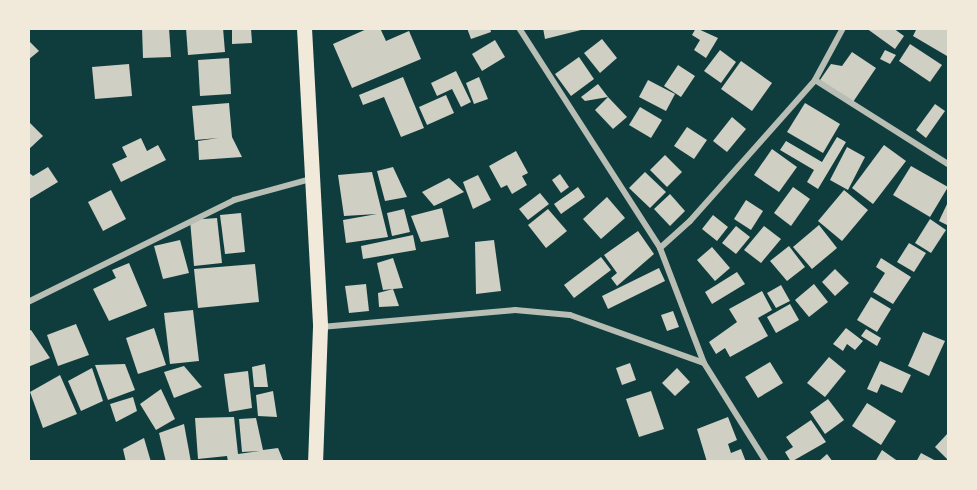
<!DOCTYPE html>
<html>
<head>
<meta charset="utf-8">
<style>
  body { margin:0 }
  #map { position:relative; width:977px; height:490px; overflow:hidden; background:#0f3d3e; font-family:"DM Sans",sans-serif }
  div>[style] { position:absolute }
  .building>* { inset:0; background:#cfcfc3 }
  .minor>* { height:6px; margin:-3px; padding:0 3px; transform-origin:3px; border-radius:3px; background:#b8beb3 }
  .primary>* { height:15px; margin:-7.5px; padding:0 7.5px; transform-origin:7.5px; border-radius:7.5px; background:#f1e9da }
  span { translate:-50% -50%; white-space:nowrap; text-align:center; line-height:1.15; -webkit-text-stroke:4.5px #f1e9da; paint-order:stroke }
  .frame { position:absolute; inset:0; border:30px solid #f1e9da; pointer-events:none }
</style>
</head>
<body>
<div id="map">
  <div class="building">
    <div style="clip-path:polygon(142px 28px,169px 28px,171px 57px,143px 58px)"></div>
    <div style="clip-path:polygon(186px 28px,223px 28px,225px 52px,188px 55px)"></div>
    <div style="clip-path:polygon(232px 28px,251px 28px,252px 43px,232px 44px)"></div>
    <div style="clip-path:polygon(369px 28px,380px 28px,386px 41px,409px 31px,421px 59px,352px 88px,333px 44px)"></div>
    <div style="clip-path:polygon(467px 28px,490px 28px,491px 32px,471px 39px)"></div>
    <div style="clip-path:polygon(543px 28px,584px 28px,585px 29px,545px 39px)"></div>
    <div style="clip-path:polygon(696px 28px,718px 38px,706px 58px,694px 50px,700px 40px,692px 35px)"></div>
    <div style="clip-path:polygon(866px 28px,893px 28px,904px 36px,895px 49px)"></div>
    <div style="clip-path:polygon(917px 28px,948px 28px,947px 56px,913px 36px)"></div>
    <div style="clip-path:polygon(602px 39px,617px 58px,600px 73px,584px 53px)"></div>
    <div style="clip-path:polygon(28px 40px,39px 51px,28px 60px)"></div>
    <div style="clip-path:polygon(495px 40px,505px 57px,482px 71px,472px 54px)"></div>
    <div style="clip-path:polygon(910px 44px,942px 65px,930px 82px,899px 61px)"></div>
    <div style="clip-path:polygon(720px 50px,736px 62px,721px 83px,704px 71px)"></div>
    <div style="clip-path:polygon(885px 50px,896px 55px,890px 64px,880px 59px)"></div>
    <div style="clip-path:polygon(852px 52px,876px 68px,853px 102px,820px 80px,831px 64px,842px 66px)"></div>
    <div style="clip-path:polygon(579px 57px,594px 79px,571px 96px,555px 74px)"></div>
    <div style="clip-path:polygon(229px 58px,231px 94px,200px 96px,198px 60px)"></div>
    <div style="clip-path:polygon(741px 61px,772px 83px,752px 111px,721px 89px)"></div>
    <div style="clip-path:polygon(129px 64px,132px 96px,95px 99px,92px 67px)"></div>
    <div style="clip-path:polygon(678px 65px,695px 76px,681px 97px,664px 86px)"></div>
    <div style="clip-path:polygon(456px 71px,471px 102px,461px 107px,452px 89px,437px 96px,431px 83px)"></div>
    <div style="clip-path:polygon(403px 77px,424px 128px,401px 137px,384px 97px,363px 105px,359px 95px)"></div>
    <div style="clip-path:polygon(479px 77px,488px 99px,474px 104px,466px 83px)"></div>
    <div style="clip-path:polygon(648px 80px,675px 94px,666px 111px,639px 97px)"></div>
    <div style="clip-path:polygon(598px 84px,608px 97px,585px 101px,581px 97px)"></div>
    <div style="clip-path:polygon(446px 95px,454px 113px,427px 125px,419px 107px)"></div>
    <div style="clip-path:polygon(608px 97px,627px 117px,613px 129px,595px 110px)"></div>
    <div style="clip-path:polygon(229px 103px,232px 137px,242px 157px,199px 160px,198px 141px,218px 138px,195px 140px,192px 106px)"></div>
    <div style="clip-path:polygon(805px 103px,840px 124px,823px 153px,787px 132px)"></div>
    <div style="clip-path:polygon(935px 104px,945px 111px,926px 138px,916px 130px)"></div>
    <div style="clip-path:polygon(640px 107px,662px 120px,651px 138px,629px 125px)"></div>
    <div style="clip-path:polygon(732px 117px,746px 129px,727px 152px,713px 141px)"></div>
    <div style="clip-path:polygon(28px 121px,43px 136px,28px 150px)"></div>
    <div style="clip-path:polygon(687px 127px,707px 140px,694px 159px,674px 146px)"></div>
    <div style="clip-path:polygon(837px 137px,846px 142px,818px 189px,807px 182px,814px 170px,780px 150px,786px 141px,822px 162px)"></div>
    <div style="clip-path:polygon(141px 138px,147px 151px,158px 145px,166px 160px,121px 182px,112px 164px,127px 157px,122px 147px)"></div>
    <div style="clip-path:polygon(884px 145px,906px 161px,873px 204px,852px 188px)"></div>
    <div style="clip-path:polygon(847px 147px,865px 157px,848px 190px,830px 180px)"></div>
    <div style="clip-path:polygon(772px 149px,797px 167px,779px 192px,754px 175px)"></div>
    <div style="clip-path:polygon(516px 151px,528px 173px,522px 176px,527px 185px,512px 194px,507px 185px,501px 188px,489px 166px)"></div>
    <div style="clip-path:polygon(665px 155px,682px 172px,667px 187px,650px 170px)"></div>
    <div style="clip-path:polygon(911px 166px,948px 187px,930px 217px,893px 195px)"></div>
    <div style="clip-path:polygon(48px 167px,58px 182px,28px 200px,28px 172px,33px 176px)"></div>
    <div style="clip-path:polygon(393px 167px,407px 197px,385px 201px,377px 171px)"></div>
    <div style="clip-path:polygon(372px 172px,388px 237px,346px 243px,343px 220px,377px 214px,344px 216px,338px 175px)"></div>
    <div style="clip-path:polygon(645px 172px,666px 192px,650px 208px,629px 188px)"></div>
    <div style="clip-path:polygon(560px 174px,569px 187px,561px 193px,552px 180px)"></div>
    <div style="clip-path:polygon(478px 175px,491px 200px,473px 209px,463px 182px)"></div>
    <div style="clip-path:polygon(449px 178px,464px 192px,434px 206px,422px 192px)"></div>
    <div style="clip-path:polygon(578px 187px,585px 197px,561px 214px,554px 204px)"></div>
    <div style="clip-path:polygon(793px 187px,810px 199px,791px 226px,774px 213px)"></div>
    <div style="clip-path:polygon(111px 190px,126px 219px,103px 231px,88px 202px)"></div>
    <div style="clip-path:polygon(844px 190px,868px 210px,842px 241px,818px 221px)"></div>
    <div style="clip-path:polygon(540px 193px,549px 204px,528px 220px,519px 209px)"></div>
    <div style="clip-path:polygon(670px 194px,685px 211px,670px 226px,654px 209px)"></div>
    <div style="clip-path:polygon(607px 197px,625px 218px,601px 239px,583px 219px)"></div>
    <div style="clip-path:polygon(746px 200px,763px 211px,751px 230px,734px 219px)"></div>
    <div style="clip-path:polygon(948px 202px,948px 222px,947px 225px,939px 221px)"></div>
    <div style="clip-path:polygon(442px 208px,449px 237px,421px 242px,411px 216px)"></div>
    <div style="clip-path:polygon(404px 209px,410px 232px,392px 236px,387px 213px)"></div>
    <div style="clip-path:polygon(548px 209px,567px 231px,546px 248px,528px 225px)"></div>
    <div style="clip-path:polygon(241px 213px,245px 252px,225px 254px,220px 215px)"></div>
    <div style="clip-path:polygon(713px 215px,728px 227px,717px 241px,702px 229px)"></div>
    <div style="clip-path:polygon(217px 218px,222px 263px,194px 266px,190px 220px)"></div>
    <div style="clip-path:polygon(930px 219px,946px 230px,931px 253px,915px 243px)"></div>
    <div style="clip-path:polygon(819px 225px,837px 248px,812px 269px,793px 247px)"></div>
    <div style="clip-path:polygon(736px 226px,750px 237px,736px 254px,722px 243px)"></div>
    <div style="clip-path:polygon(764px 226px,781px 239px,761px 263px,744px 250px)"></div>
    <div style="clip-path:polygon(638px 231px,654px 254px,617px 286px,611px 278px,617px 273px,604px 255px)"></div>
    <div style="clip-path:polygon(413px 235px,416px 250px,363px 259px,361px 246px)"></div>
    <div style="clip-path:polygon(180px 240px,189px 273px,163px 279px,154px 246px)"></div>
    <div style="clip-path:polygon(494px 240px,501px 291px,476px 294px,475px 242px)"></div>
    <div style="clip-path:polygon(909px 243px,926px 253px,914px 272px,897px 262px)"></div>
    <div style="clip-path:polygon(789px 246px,805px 267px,787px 281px,770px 261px)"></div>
    <div style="clip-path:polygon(712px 247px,730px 268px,715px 281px,697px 260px)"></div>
    <div style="clip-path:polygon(601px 257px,611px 270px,574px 298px,564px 285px)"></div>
    <div style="clip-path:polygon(393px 258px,403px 288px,383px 290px,377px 263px)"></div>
    <div style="clip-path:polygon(881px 258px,911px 277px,893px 304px,873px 292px,885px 273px,876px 267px)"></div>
    <div style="clip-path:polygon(129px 263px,147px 306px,109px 321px,93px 289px,116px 278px,112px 270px)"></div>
    <div style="clip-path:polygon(255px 264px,259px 302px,198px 308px,194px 269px)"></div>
    <div style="clip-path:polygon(659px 268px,665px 281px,608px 309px,602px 296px)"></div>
    <div style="clip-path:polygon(835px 269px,849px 283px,835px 296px,822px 282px)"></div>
    <div style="clip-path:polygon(737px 272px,745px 284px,712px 304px,705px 292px)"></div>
    <div style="clip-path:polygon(366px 284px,369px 311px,349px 313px,345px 286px)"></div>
    <div style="clip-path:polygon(814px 284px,828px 302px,809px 317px,795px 300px)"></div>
    <div style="clip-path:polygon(781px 285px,790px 301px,776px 308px,767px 293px)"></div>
    <div style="clip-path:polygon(393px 289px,399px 306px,379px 307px,378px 293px)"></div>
    <div style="clip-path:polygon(762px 291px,772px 310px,758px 318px,768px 336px,730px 357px,725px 348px,716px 354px,709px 342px,737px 322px,729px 309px)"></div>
    <div style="clip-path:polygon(871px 297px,891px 309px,877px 332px,857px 320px)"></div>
    <div style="clip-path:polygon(790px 304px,799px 320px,776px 333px,767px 317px)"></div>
    <div style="clip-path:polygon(193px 310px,199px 361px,170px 364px,164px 313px)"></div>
    <div style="clip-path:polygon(673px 311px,679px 327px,667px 331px,661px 315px)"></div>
    <div style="clip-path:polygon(76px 324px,89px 355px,58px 366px,47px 335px)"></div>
    <div style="clip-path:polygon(154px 328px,166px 365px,138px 374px,126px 338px)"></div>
    <div style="clip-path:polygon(846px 328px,863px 341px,855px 350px,847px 344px,843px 351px,833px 344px)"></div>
    <div style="clip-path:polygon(866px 329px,881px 338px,877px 346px,861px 336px)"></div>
    <div style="clip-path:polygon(31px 330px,50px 358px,28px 367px,28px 331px)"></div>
    <div style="clip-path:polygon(923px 332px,945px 341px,929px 376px,908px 366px)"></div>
    <div style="clip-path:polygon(829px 357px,846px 371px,825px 397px,807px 383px)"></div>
    <div style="clip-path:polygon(880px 361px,911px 375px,902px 393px,881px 384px,877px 393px,867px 389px)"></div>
    <div style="clip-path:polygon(770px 362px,783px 383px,758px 398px,745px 377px)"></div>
    <div style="clip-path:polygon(630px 363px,636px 380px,622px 385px,616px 368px)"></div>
    <div style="clip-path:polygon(125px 364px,135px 390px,108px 400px,95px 365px)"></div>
    <div style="clip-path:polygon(265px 364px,268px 387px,254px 387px,252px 367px)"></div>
    <div style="clip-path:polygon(184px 366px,202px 387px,174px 398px,164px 372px)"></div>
    <div style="clip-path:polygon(92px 368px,103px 401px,81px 411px,68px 381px)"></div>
    <div style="clip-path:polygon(677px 368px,690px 382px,675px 396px,662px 383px)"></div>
    <div style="clip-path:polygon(248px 371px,252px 408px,229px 412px,224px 374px)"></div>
    <div style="clip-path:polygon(60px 375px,77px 414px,43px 428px,30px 392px)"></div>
    <div style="clip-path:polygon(161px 389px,175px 419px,156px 430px,140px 404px)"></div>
    <div style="clip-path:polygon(273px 391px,277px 417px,258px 416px,256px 395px)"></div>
    <div style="clip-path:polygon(651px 391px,664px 429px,639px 437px,626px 399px)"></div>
    <div style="clip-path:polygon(133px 397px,137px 411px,116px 422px,110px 404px)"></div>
    <div style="clip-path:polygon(828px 399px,844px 420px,825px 434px,810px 412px)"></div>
    <div style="clip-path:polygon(867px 403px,896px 421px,881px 445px,852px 426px)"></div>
    <div style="clip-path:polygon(234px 417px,238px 454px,260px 451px,242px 452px,239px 419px,256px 418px,263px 450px,278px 448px,283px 460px,228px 462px,227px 456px,198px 459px,195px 418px)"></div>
    <div style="clip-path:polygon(728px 417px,737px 440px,728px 444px,731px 453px,741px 449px,746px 462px,707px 462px,697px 429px)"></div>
    <div style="clip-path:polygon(811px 420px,826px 442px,791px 462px,785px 452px,793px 447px,786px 437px)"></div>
    <div style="clip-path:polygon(184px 424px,191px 462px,166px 462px,159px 433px)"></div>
    <div style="clip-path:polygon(948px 433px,948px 460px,935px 447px)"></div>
    <div style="clip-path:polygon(144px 438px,151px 462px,126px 462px,123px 449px)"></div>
    <div style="clip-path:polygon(882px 450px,899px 462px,875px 462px)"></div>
    <div style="clip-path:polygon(921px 453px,938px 462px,916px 462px)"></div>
    <div style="clip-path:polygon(827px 454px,833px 462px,818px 462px)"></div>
  </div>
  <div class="minor">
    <div style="left:519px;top:28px;width:261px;rotate:57.3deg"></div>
    <div style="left:660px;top:248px;width:123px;rotate:69.1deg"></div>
    <div style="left:704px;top:363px;width:117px;rotate:57.9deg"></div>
    <div style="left:815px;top:80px;width:157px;rotate:32.3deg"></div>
    <div style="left:660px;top:248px;width:40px;rotate:-42deg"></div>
    <div style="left:690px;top:221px;width:188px;rotate:-48.4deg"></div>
    <div style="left:815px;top:80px;width:59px;rotate:-61.7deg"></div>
    <div style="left:28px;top:302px;width:230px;rotate:-26.3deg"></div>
    <div style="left:234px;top:200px;width:79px;rotate:-15.4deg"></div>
    <div style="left:321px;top:327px;width:195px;rotate:-5deg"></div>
    <div style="left:515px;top:310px;width:55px;rotate:5.2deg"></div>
    <div style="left:570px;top:315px;width:142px;rotate:19.7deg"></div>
  </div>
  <div class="primary">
    <div style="left:304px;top:28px;width:299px;rotate:86.9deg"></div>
    <div style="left:320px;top:327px;width:135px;rotate:92.1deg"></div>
  </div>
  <div class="frame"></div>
</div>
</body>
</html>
